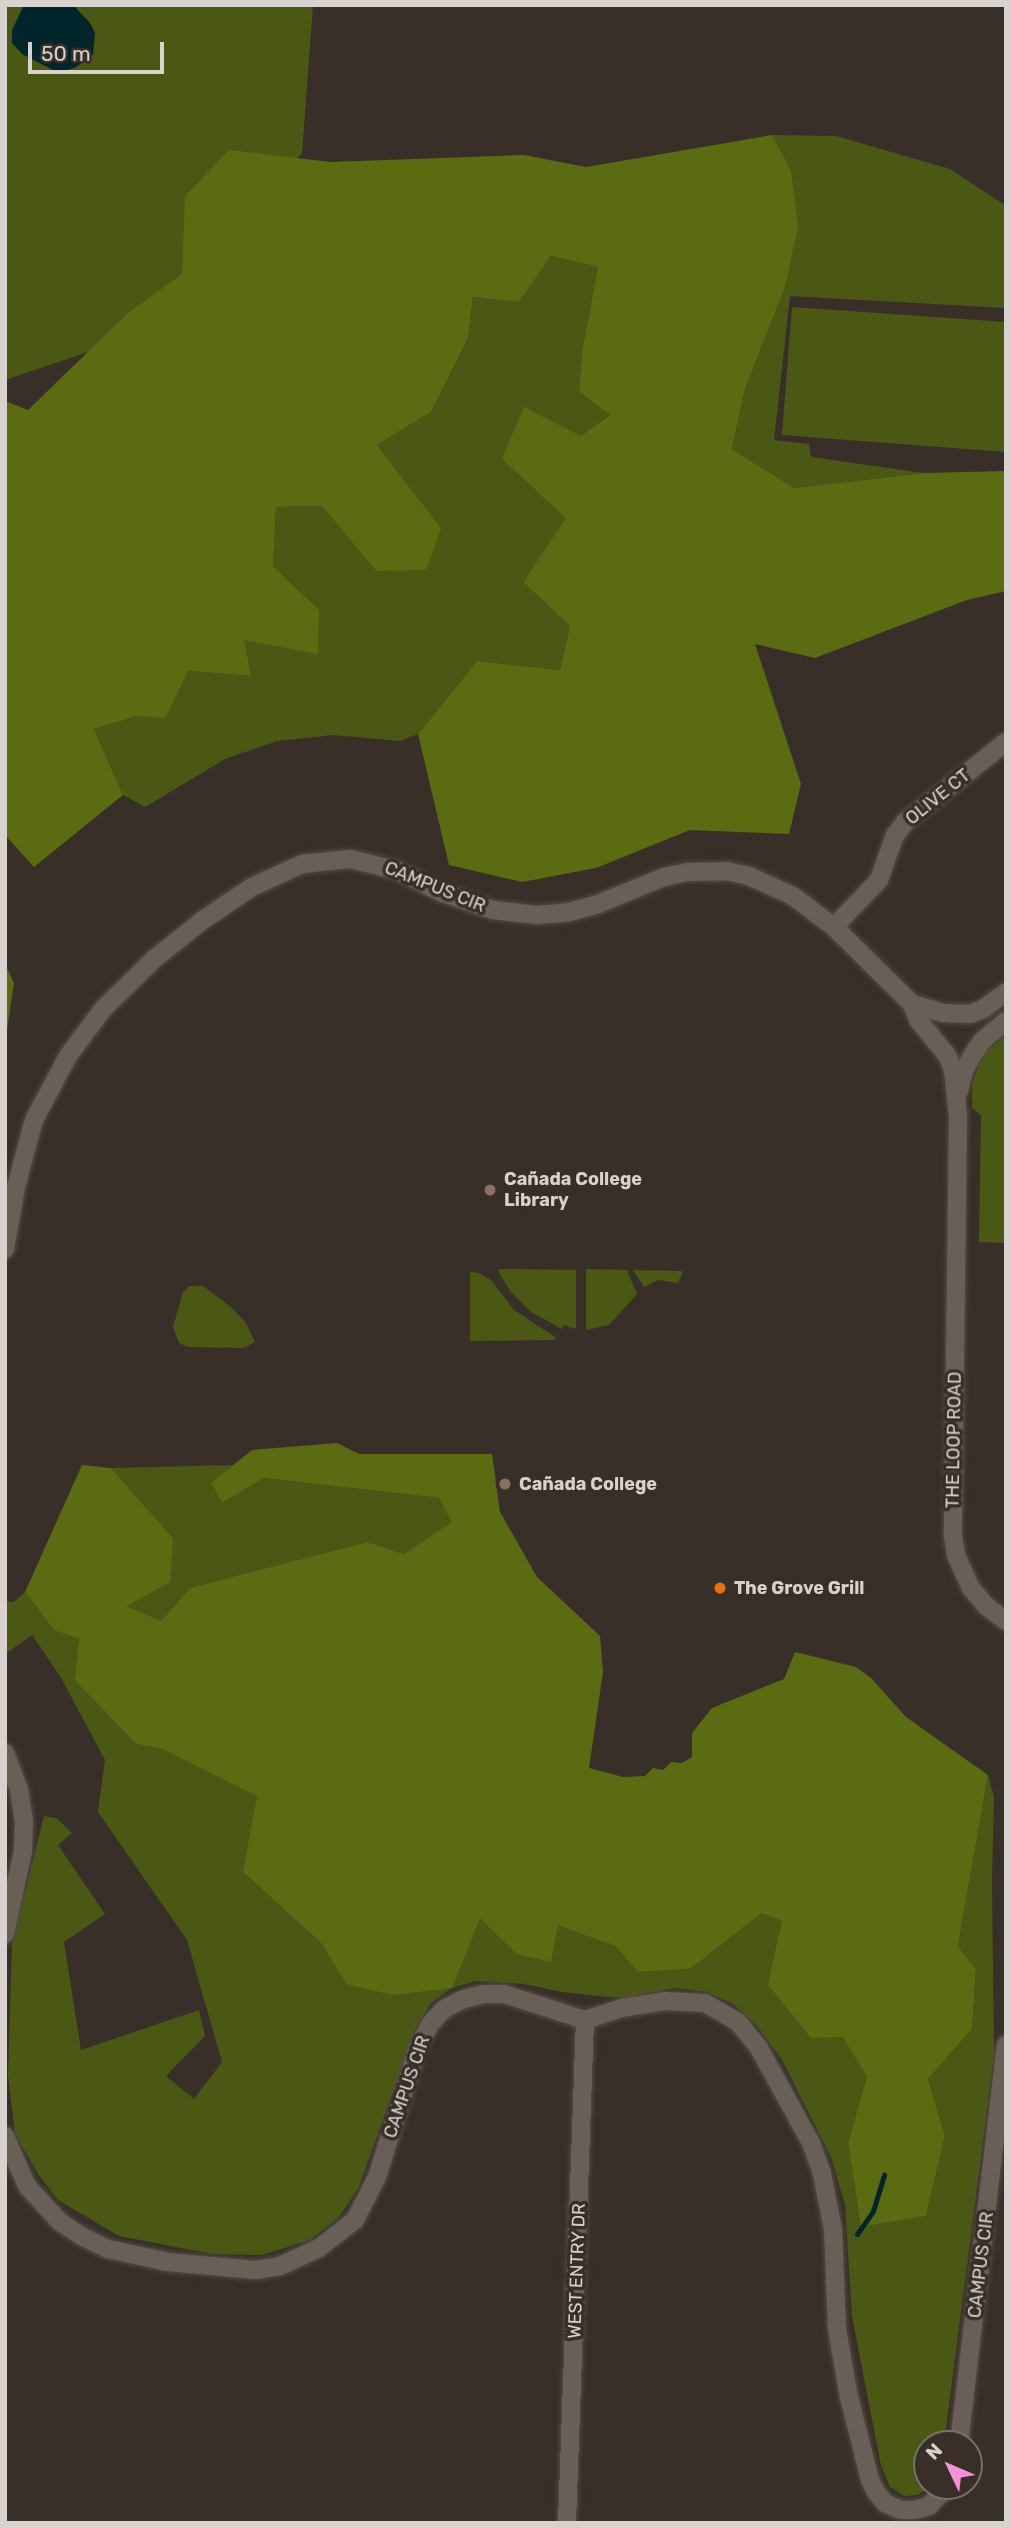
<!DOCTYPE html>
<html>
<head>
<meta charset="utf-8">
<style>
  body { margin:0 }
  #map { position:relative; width:1011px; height:2528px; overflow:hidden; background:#383028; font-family:Rubik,sans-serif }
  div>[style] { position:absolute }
  .green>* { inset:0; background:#4b5814 }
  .forest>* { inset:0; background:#5a6b11 }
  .water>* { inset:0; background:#00262c }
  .stream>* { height:5px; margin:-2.5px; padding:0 2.5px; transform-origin:2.5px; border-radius:2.5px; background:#00262c }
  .roads { filter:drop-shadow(0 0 2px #534c46) drop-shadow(0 0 2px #534c46) }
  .street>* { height:18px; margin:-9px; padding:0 9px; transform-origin:9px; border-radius:9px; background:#686057 }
  .dots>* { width:19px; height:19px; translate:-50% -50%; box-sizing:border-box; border:4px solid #383028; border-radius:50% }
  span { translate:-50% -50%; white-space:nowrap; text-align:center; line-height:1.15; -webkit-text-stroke:7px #383028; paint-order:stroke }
  .street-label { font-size:18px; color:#d7d2cd }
  .poi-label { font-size:18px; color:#d7d2cd; font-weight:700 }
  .left { translate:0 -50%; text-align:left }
  .frame { position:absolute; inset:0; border:7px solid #d7d2cd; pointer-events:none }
  .north { position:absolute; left:913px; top:2430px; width:70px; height:70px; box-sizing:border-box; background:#383028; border:2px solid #78716a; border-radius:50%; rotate:314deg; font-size:19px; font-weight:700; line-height:28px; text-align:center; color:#d7d2cd }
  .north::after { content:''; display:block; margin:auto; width:24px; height:32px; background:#f391d5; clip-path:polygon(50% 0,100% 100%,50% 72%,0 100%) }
  .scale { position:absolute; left:28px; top:42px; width:136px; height:32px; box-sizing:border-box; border:4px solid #d7d2cd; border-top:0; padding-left:9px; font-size:21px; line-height:24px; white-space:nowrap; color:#d7d2cd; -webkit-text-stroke:5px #383028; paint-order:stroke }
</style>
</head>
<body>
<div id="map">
  <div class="green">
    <div style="clip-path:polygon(5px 5px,313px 5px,302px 153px,142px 334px,5px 380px)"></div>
    <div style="clip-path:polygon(772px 135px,836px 136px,950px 169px,1006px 206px,1006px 308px,790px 296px,774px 440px,809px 444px,811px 457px,923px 473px,794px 488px,732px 449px,745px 389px,785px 287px,791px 170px)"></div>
    <div style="clip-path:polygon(551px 256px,598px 267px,582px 351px,579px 390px,610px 415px,581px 436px,567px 518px,523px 582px,570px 626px,560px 670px,477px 661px,418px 734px,400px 741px,333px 735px,277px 741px,225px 759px,145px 807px,123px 795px,94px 729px,137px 716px,164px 717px,188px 671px,251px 676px,243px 640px,319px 610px,273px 566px,276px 507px,322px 506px,376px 571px,441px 528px,377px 445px,431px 412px,468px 340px,473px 297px,519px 302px)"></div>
    <div style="clip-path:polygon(792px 307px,1006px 322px,1006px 452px,782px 435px)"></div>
    <div style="clip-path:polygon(1006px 1035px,1006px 1243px,979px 1242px,981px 1115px,972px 1108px,972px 1083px,984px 1053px)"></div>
    <div style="clip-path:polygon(500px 1269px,576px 1270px,576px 1329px,564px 1325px,562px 1329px,531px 1312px,510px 1291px,498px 1271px)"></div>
    <div style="clip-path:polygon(586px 1269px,627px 1270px,637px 1294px,609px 1325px,586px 1330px)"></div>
    <div style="clip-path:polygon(633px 1270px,682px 1271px,682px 1274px,678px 1283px,658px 1280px,644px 1287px)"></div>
    <div style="clip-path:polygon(470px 1272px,479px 1273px,491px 1280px,514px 1310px,555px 1337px,556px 1340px,470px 1341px)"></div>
    <div style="clip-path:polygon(190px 1286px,203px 1286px,231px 1307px,246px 1323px,255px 1342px,244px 1348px,188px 1347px,179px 1343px,173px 1327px,183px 1292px)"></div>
    <div style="clip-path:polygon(234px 1465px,211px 1483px,222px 1503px,264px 1478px,439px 1498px,453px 1522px,404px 1554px,367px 1542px,190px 1588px,161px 1621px,127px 1606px,173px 1538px,111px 1468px)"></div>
    <div style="clip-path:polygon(25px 1592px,55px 1631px,79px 1637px,136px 1744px,162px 1749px,258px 1796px,243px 1872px,322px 1944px,346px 1984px,479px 1917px,558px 1924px,615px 1946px,638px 1972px,690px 1969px,762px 1913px,782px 1921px,867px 2076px,848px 2143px,861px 2227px,926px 2216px,945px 2136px,928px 2079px,972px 2029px,976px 1969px,958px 1946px,988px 1775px,994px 1797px,992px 1880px,994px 2056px,944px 2444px,927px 2444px,927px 2486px,930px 2486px,918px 2495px,904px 2496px,890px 2487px,881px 2466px,852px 2316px,845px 2205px,831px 2157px,782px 2060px,757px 2026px,733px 2004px,707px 1992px,675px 1988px,627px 1997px,608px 1997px,562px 1992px,524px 1984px,476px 1981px,452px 1988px,431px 2003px,417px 2026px,358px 2189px,338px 2218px,310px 2240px,262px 2255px,212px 2254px,119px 2236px,58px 2200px,38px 2174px,15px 2134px,8px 2076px,12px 1943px,44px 1816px,56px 1818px,72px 1833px,58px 1845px,105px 1914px,64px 1942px,81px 2050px,199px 2010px,205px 2036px,166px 2076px,194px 2099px,222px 2062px,187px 1940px,98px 1812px,105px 1760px,60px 1676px,32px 1635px,5px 1654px,5px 1601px,14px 1602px)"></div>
  </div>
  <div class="forest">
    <div style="clip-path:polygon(772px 135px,791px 170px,798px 227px,785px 287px,745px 389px,732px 449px,794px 488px,923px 473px,1006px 471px,1006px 591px,967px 600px,815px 658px,755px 644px,801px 784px,789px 834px,690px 830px,596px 868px,522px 882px,449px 865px,418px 734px,477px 661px,560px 670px,570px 626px,523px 582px,566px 518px,502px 459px,524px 407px,581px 436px,610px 415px,579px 391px,582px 351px,598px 267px,551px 256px,519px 302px,473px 297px,468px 339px,431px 412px,377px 445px,441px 528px,426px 570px,376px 571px,322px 506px,276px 507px,273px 566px,319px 610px,318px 654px,244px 640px,251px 676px,188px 671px,165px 718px,137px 716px,94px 729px,123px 795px,34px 867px,5px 835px,5px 401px,28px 410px,128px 313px,182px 274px,185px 196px,229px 150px,331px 162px,524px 155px,586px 167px)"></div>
    <div style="clip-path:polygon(5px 964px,14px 983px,5px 1043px)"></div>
    <div style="clip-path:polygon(337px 1443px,359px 1454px,492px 1454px,500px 1512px,537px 1577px,600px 1636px,603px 1672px,589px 1768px,623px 1777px,645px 1776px,653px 1768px,663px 1770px,671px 1762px,682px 1763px,692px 1757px,692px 1733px,712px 1708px,784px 1679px,795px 1652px,856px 1667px,871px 1678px,906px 1717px,988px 1775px,958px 1946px,976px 1969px,972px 2029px,928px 2079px,945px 2136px,926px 2216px,861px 2227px,848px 2143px,867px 2076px,843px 2037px,811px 2038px,768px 1985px,782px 1921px,762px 1913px,690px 1969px,638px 1972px,615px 1946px,558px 1925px,551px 1962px,517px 1954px,480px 1918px,452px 1988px,392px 1995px,346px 1984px,322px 1944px,243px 1872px,257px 1796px,162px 1749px,136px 1744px,75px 1680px,79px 1638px,55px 1631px,25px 1592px,82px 1465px,111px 1468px,173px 1538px,170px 1582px,127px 1606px,161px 1621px,190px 1588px,367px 1542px,404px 1554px,452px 1522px,439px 1498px,264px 1478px,222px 1503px,211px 1483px,252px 1450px)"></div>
  </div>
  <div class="water">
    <div style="clip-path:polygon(24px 5px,74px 6px,90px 23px,95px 33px,93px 55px,76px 67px,59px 73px,22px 54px,12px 43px,12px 30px)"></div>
  </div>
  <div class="stream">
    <div style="left:857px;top:2234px;width:28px;rotate:-55deg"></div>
    <div style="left:873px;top:2211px;width:38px;rotate:-73deg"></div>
  </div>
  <div class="roads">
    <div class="street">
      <div style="left:834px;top:927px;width:65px;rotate:-46.2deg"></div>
      <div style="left:879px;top:880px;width:48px;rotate:-70.4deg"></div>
      <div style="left:895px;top:835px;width:16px;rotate:-52deg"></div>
      <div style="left:905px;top:822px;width:129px;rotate:-38.4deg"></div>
      <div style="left:912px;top:1004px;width:32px;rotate:16deg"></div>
      <div style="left:943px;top:1013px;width:27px;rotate:2deg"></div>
      <div style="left:970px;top:1014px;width:14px;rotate:-21deg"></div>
      <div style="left:983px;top:1009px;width:29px;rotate:-36deg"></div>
      <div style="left:959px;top:1091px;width:21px;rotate:-76deg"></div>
      <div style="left:964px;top:1071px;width:19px;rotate:-62deg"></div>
      <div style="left:973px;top:1054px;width:16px;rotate:-55deg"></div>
      <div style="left:982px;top:1041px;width:31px;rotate:-40deg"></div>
      <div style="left:5px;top:1249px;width:63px;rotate:-79.9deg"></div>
      <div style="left:16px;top:1187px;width:69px;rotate:-75deg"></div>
      <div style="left:34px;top:1120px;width:72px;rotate:-62deg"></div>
      <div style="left:68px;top:1056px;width:59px;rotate:-53.3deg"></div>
      <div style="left:103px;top:1009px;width:71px;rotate:-44.4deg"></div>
      <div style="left:154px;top:959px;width:63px;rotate:-38.5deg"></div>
      <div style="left:203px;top:920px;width:59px;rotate:-34deg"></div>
      <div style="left:252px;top:887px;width:55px;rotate:-24.7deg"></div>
      <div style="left:302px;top:864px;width:48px;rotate:-5.9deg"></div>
      <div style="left:350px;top:859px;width:47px;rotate:13.4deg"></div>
      <div style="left:396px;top:870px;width:52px;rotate:26.1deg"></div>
      <div style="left:443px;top:893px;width:53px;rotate:18.8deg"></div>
      <div style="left:493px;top:910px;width:44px;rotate:6.5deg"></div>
      <div style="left:537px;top:915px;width:32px;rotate:-5deg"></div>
      <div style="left:569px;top:912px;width:28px;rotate:-15deg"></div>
      <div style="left:596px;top:905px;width:74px;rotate:-22.4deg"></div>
      <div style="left:664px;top:877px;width:24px;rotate:-12deg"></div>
      <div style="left:687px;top:872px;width:39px;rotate:-1deg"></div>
      <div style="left:726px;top:871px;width:24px;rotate:12deg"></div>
      <div style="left:749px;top:876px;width:48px;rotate:24.4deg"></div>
      <div style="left:793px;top:896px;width:51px;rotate:37.1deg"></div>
      <div style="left:834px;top:927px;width:110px;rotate:44.6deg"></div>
      <div style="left:912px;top:1004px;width:17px;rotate:69deg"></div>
      <div style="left:918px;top:1020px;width:45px;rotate:50.4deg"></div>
      <div style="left:947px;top:1055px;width:16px;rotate:68deg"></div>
      <div style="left:953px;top:1070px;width:45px;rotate:83.7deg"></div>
      <div style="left:958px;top:1115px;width:421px;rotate:90.7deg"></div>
      <div style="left:953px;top:1536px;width:19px;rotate:81deg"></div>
      <div style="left:956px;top:1555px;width:36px;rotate:66deg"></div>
      <div style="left:971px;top:1588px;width:23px;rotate:50deg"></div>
      <div style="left:986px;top:1606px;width:25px;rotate:37deg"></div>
      <div style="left:5px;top:1753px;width:40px;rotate:69deg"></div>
      <div style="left:19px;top:1790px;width:31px;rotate:81deg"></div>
      <div style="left:24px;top:1821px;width:30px;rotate:92deg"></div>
      <div style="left:23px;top:1851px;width:85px;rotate:102.2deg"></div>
      <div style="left:5px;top:2136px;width:55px;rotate:66.3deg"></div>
      <div style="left:27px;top:2186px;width:49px;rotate:47.5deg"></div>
      <div style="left:60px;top:2222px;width:27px;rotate:33deg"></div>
      <div style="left:83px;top:2237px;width:28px;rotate:26deg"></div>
      <div style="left:108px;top:2249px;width:61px;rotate:12.2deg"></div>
      <div style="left:168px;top:2262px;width:87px;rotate:5.3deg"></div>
      <div style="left:255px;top:2270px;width:25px;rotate:-9deg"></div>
      <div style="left:280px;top:2266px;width:43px;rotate:-24.8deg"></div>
      <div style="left:319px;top:2248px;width:46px;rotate:-37.9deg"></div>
      <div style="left:355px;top:2220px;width:48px;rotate:-62.9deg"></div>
      <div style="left:377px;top:2177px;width:136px;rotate:-72.5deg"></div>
      <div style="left:418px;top:2047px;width:26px;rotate:-62deg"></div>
      <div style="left:430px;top:2024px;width:21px;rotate:-47deg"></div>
      <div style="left:444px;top:2009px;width:22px;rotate:-27deg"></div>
      <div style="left:464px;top:1999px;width:21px;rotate:-14deg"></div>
      <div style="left:484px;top:1994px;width:20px"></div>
      <div style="left:504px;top:1994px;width:85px;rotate:17.8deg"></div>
      <div style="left:585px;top:2020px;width:38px;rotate:-18deg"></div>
      <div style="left:621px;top:2008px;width:45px;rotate:-9deg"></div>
      <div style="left:665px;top:2001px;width:40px;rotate:2.9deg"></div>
      <div style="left:705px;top:2003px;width:38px;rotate:30deg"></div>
      <div style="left:738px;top:2022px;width:33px;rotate:51deg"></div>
      <div style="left:759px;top:2048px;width:108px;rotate:61.3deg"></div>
      <div style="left:811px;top:2143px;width:33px;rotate:70deg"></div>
      <div style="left:822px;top:2174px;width:56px;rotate:78.7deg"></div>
      <div style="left:833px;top:2229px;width:100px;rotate:87.7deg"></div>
      <div style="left:837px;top:2329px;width:69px;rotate:80deg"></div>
      <div style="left:849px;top:2397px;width:86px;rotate:75.8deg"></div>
      <div style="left:870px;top:2480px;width:13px;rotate:63deg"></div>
      <div style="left:876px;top:2492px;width:14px;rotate:51deg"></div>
      <div style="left:885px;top:2503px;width:17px;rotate:24deg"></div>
      <div style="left:901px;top:2510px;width:14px"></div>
      <div style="left:915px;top:2510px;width:15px;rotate:-16deg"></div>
      <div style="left:929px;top:2506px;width:28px;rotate:-46deg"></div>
      <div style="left:959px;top:2444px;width:402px;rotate:-83.3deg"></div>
      <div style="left:567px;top:2523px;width:503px;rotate:-87.95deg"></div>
    </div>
  </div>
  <div class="dots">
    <div style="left:490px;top:1190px;background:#8d6e63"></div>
    <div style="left:505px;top:1484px;background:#8d6e63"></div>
    <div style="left:720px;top:1588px;background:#e8710a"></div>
  </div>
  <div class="street-label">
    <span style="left:938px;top:797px;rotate:-39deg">OLIVE CT</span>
    <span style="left:435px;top:887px;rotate:22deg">CAMPUS CIR</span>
    <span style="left:954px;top:1440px;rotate:-89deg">THE LOOP ROAD</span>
    <span style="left:407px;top:2087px;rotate:-71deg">CAMPUS CIR</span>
    <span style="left:981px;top:2265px;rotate:-83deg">CAMPUS CIR</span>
    <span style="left:577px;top:2271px;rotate:-88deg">WEST ENTRY DR</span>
  </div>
  <div class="poi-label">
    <span class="left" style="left:504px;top:1190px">Cañada College<br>Library</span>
    <span class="left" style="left:519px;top:1484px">Cañada College</span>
    <span class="left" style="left:734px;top:1588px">The Grove Grill</span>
  </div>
  <div class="frame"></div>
  <div class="north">N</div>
  <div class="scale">50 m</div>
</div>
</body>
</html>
